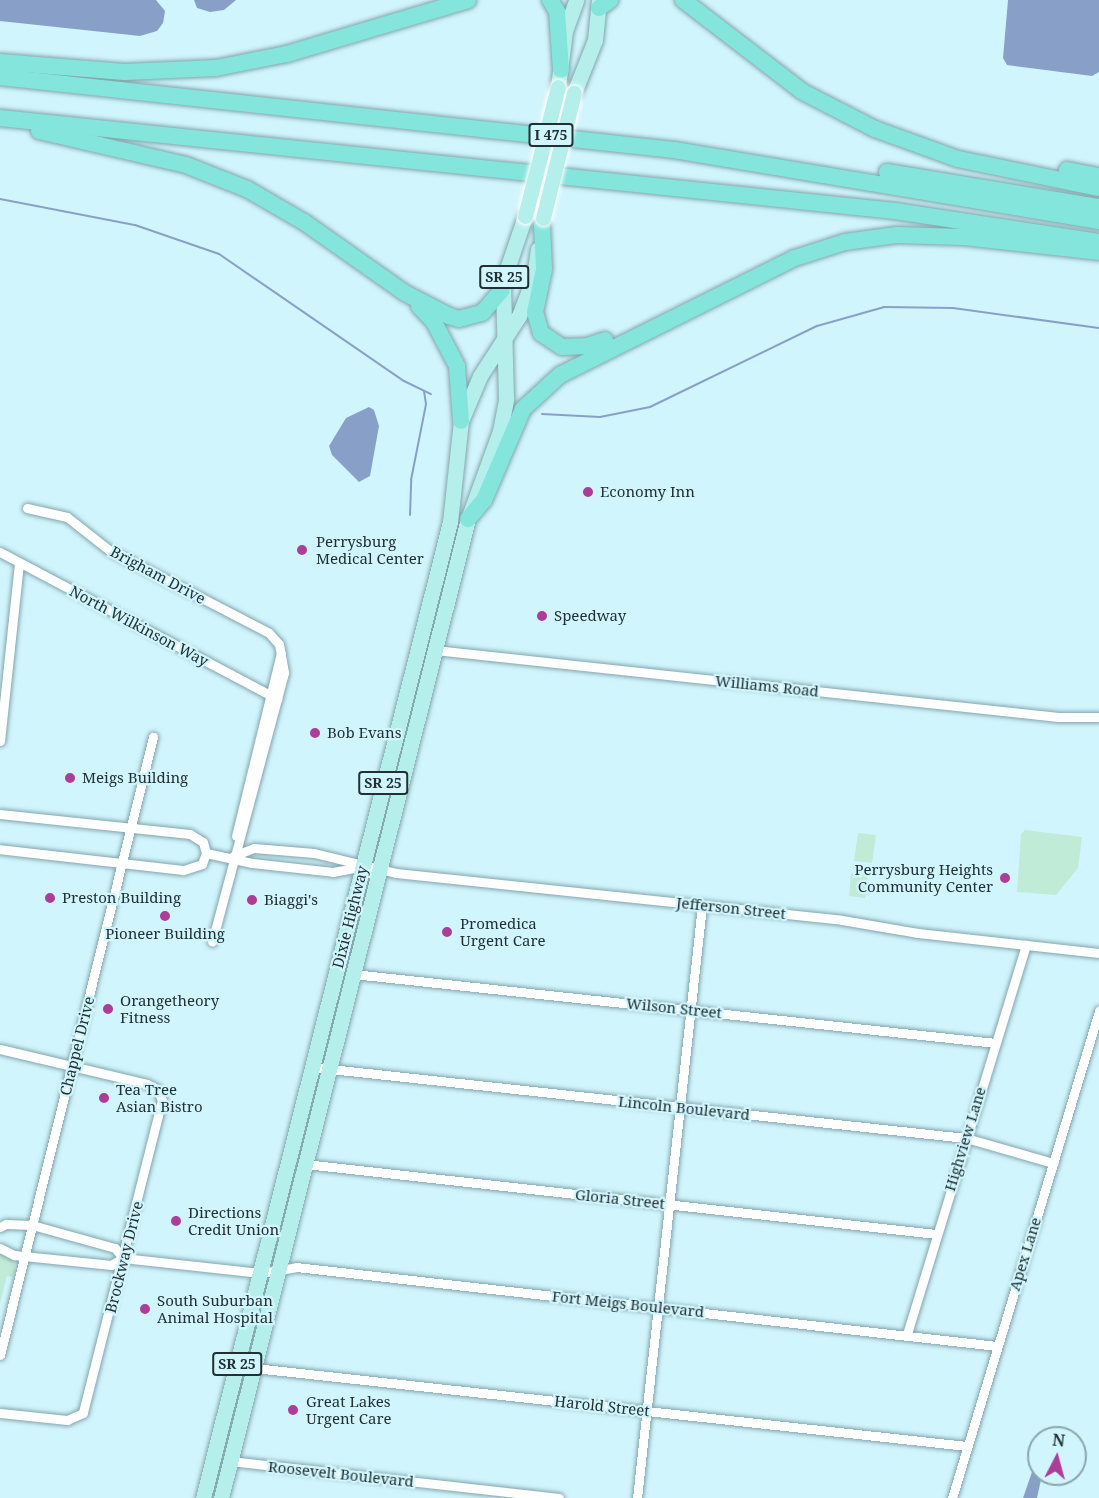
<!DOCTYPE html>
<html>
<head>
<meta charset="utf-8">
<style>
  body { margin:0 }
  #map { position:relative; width:1099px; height:1498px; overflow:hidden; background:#d1f5fd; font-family:"Noto Serif",serif }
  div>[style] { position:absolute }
  .green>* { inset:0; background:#c0ebd6 }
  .water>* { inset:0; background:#88a0c8 }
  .stream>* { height:2px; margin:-1px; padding:0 1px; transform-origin:1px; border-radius:1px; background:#88a0c8 }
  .roads { filter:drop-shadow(0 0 2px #83a5ac) drop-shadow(0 0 2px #83a5ac) }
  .street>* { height:9px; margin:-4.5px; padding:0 4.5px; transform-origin:4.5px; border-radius:4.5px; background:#fff }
  .primary>* { height:15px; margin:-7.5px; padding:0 7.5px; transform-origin:7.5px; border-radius:7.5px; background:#b5efeb }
  .highway>* { height:16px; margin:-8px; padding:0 8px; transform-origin:8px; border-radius:8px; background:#84e5dd }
  .bridges { filter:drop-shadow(0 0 2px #fff) drop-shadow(0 0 2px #fff) }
  .primary-bridge>* { height:15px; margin:-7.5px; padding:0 7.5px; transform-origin:7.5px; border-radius:7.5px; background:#b5efeb }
  .dots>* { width:16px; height:16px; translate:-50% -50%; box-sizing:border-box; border:3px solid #d1f5fd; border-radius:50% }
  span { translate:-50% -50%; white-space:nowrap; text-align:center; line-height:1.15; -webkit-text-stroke:4.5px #d1f5fd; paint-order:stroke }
  .shield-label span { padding:2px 4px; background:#d1f5fd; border:2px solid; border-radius:4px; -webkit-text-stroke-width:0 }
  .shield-label { font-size:14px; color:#223033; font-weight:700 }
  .poi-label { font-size:15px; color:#223033 }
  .left { translate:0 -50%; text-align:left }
  .right { translate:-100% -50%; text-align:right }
  .street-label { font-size:15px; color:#223033 }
  .north { position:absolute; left:1027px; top:1426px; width:60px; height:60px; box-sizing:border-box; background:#d1f5fd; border:2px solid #8ba6ac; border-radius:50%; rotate:6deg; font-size:16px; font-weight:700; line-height:24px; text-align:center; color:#223033 }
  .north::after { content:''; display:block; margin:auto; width:21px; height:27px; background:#ac3d99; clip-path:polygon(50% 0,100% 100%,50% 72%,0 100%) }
</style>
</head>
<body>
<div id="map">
  <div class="green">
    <div style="clip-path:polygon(1025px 830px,1082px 837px,1078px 868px,1056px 895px,1017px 892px,1021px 834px)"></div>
    <div style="clip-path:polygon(858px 833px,876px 835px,872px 863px,854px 861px)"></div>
    <div style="clip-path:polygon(851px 873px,868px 875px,865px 898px,849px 896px)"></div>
    <div style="clip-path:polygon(0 1253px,14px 1261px,15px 1271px,13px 1277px,7px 1276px,0 1304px)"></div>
  </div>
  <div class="water">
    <div style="clip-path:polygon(0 0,156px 0,165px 11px,163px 23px,157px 31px,140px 36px,0 21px)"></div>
    <div style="clip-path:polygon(194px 0,236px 0,224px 10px,210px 12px,197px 8px)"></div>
    <div style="clip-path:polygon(1008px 0,1099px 0,1099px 72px,1092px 76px,1007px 65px,1003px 58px)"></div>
    <div style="clip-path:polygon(369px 407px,374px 410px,379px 426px,370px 476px,359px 482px,332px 455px,329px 446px,346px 418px)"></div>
    <div style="clip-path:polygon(1032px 1472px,1042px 1475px,1037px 1498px,1023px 1498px)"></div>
  </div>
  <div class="stream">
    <div style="left:0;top:199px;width:137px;rotate:10.9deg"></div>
    <div style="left:135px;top:225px;width:89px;rotate:19deg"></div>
    <div style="left:219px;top:254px;width:224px;rotate:34.5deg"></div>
    <div style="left:404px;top:381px;width:30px;rotate:26deg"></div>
    <div style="left:542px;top:414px;width:58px;rotate:3deg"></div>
    <div style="left:600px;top:417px;width:51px;rotate:-11.3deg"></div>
    <div style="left:650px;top:407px;width:186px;rotate:-25.9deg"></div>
    <div style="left:817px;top:326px;width:70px;rotate:-15.8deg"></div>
    <div style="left:884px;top:307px;width:69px;rotate:0.8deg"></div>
    <div style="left:953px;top:308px;width:147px;rotate:7.8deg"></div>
    <div style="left:410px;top:515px;width:35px;rotate:-88deg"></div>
    <div style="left:411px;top:480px;width:77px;rotate:-78.8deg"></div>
    <div style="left:426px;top:404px;width:13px;rotate:-99deg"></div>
  </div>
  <div class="roads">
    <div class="street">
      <div style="left:27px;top:508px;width:41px;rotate:12.7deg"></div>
      <div style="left:67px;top:517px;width:53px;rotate:38.2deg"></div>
      <div style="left:109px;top:550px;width:180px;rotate:27.4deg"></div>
      <div style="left:269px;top:633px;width:15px;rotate:48deg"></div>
      <div style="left:279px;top:644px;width:29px;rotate:80deg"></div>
      <div style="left:284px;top:673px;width:278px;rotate:105deg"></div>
      <div style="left:0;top:552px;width:314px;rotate:27.9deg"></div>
      <div style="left:435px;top:650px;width:627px;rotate:6.14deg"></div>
      <div style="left:1058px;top:717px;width:41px"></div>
      <div style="left:0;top:741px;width:179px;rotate:-83.9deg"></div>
      <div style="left:0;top:814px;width:191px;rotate:6deg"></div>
      <div style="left:190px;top:834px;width:15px;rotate:32deg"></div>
      <div style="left:203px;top:842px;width:11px;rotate:75deg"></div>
      <div style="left:206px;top:853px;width:12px;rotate:110deg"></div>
      <div style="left:202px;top:864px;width:20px;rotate:162deg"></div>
      <div style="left:183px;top:870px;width:184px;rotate:-173.5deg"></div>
      <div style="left:236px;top:836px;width:188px;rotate:-76.2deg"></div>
      <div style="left:206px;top:853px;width:47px;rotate:12.3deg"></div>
      <div style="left:252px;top:863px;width:81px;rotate:6.3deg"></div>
      <div style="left:333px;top:872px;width:31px;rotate:-11deg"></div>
      <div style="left:233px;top:856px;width:22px;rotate:-21deg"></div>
      <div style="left:254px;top:848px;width:60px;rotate:4.8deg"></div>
      <div style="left:314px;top:853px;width:84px;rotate:13.7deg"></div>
      <div style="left:396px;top:873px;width:448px;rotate:6deg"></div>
      <div style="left:842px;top:920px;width:77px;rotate:9.7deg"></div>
      <div style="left:918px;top:933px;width:182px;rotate:6.3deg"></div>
      <div style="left:353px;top:974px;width:646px;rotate:6.13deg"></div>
      <div style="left:0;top:1049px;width:151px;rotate:13.4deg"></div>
      <div style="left:147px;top:1084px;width:11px;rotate:27deg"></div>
      <div style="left:157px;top:1089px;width:12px;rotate:66deg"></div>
      <div style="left:162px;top:1100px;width:323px;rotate:104.2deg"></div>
      <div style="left:83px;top:1413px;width:17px;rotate:156deg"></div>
      <div style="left:67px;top:1420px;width:67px;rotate:-174deg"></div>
      <div style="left:312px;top:1067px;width:658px;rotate:6.2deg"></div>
      <div style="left:966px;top:1138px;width:91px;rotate:16deg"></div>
      <div style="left:305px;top:1164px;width:635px;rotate:6.33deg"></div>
      <div style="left:0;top:1227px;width:7px;rotate:-27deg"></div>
      <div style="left:6px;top:1224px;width:26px;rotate:2deg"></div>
      <div style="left:32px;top:1225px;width:86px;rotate:15.5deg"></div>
      <div style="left:115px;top:1248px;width:13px;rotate:51deg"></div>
      <div style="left:0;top:1248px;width:16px;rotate:27deg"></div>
      <div style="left:14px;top:1255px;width:98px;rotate:5.9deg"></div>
      <div style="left:111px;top:1265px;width:14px;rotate:-30deg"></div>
      <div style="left:123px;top:1258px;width:138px;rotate:6.2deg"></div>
      <div style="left:260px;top:1273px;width:36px;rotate:-9deg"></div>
      <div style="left:296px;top:1267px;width:705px;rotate:6.43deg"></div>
      <div style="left:907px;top:1334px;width:407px;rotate:-73deg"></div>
      <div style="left:0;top:1355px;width:637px;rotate:-76.09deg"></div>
      <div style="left:236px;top:1366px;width:735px;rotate:6.25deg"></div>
      <div style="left:230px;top:1461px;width:331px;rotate:6.4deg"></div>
      <div style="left:637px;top:1498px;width:597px;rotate:-83.74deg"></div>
      <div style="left:952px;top:1498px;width:509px;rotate:-73.2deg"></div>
    </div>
    <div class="primary">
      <div style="left:558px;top:87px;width:56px;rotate:-82.9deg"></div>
      <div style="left:565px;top:31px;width:33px;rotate:-70deg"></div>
      <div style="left:574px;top:93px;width:57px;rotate:-68.4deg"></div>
      <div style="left:595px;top:40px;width:40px;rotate:-84.3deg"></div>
      <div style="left:203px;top:1498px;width:1007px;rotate:-75.8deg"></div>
      <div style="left:450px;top:522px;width:102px;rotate:-83.8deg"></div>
      <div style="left:461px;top:421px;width:49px;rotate:-67.1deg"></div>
      <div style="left:480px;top:376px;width:72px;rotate:-57deg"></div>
      <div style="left:519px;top:316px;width:42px;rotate:-69deg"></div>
      <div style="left:534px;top:277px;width:28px;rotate:-82deg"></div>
      <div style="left:221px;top:1498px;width:1010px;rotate:-75.84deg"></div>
      <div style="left:468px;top:519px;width:94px;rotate:-70deg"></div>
      <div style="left:500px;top:431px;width:33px;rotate:-79deg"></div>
      <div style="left:506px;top:399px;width:118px;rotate:-91.5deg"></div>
      <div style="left:503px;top:281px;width:69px;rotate:-71.3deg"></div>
    </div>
    <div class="highway">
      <div style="left:550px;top:0;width:13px;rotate:58deg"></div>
      <div style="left:557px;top:11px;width:59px;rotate:86.1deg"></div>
      <div style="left:683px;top:0;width:151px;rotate:37.5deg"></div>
      <div style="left:803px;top:92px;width:81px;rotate:27.2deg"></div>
      <div style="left:875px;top:129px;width:88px;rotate:19.9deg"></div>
      <div style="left:958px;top:159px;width:144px;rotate:11.6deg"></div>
      <div style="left:599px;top:8px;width:14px;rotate:-36deg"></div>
      <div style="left:0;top:62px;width:125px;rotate:4.6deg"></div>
      <div style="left:125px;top:72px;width:91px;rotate:-2.5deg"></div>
      <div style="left:216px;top:68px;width:72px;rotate:-11.2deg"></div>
      <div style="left:287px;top:54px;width:189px;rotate:-16.6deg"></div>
      <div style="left:0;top:77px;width:678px;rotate:6.18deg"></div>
      <div style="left:674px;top:150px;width:431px;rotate:9.5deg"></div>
      <div style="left:0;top:118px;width:900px;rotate:5.93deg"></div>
      <div style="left:895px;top:211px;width:206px;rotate:8.6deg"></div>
      <div style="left:39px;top:131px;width:151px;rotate:13deg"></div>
      <div style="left:186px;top:165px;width:66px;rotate:21.5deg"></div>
      <div style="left:247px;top:189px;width:66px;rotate:30.1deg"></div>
      <div style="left:304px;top:222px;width:123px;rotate:35.1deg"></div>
      <div style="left:405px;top:293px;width:50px;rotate:27.6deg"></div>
      <div style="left:449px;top:316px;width:10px;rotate:17deg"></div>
      <div style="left:459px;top:319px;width:24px;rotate:-15deg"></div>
      <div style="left:482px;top:313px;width:30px;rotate:-49deg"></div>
      <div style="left:1067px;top:170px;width:33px;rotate:11deg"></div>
      <div style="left:887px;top:172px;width:215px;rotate:9.4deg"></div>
      <div style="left:542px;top:226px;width:43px;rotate:87.3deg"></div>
      <div style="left:544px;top:269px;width:44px;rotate:101.8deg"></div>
      <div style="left:535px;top:312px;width:22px;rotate:74deg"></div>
      <div style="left:541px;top:333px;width:25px;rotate:34deg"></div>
      <div style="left:562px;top:347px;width:25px;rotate:-2deg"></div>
      <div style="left:587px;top:346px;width:19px;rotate:-18deg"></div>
      <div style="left:419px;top:306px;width:22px;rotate:47deg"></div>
      <div style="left:434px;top:322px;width:50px;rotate:62.4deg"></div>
      <div style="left:457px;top:366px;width:55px;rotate:85.8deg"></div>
      <div style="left:468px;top:519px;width:25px;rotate:-50deg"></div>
      <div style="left:484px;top:500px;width:99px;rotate:-66.8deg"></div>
      <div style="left:523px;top:409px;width:50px;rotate:-42.6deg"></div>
      <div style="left:560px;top:375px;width:263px;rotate:-26.5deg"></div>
      <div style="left:795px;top:258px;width:52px;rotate:-17.7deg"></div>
      <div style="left:845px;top:242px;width:52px;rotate:-7.7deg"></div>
      <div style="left:897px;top:235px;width:66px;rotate:1.7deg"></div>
      <div style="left:963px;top:237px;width:137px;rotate:6.3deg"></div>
    </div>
  </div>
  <div class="bridges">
    <div class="primary-bridge">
      <div style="left:525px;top:216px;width:133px;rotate:-75.7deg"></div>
      <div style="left:543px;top:218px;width:129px;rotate:-76.1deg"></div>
    </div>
  </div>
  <div class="dots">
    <div style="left:588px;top:492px;background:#ac3d99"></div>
    <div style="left:302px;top:550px;background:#ac3d99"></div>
    <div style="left:542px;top:616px;background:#ac3d99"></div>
    <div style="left:315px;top:733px;background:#ac3d99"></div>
    <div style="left:70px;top:778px;background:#ac3d99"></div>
    <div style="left:1005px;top:878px;background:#ac3d99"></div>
    <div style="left:50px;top:898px;background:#ac3d99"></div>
    <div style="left:252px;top:900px;background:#ac3d99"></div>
    <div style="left:165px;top:916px;background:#ac3d99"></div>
    <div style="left:447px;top:932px;background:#ac3d99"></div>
    <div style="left:108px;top:1009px;background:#ac3d99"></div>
    <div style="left:104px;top:1098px;background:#ac3d99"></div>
    <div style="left:176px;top:1221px;background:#ac3d99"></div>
    <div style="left:145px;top:1309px;background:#ac3d99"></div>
    <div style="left:293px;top:1410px;background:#ac3d99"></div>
  </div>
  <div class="shield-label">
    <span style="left:551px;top:135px">I 475</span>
    <span style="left:504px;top:277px">SR 25</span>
    <span style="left:383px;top:783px">SR 25</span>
    <span style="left:237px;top:1364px">SR 25</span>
  </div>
  <div class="poi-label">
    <span class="left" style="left:600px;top:492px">Economy Inn</span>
    <span class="left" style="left:316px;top:550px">Perrysburg<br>Medical Center</span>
    <span class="left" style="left:554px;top:616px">Speedway</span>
    <span class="left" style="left:327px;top:733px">Bob Evans</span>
    <span class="left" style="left:82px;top:778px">Meigs Building</span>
    <span class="right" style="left:993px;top:878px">Perrysburg Heights<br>Community Center</span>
    <span class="left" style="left:62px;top:898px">Preston Building</span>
    <span class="left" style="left:264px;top:900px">Biaggi's</span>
    <span class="left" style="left:460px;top:932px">Promedica<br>Urgent Care</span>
    <span style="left:165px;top:934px">Pioneer Building</span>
    <span class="left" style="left:120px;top:1009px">Orangetheory<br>Fitness</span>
    <span class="left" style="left:116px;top:1098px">Tea Tree<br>Asian Bistro</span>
    <span class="left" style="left:188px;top:1221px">Directions<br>Credit Union</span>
    <span class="left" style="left:157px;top:1309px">South Suburban<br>Animal Hospital</span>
    <span class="left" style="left:306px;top:1410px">Great Lakes<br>Urgent Care</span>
  </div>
  <div class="street-label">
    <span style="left:158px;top:575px;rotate:28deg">Brigham Drive</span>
    <span style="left:139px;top:626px;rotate:28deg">North Wilkinson Way</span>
    <span style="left:767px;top:686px;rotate:6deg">Williams Road</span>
    <span style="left:731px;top:908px;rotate:6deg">Jefferson Street</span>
    <span style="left:350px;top:917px;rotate:-76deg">Dixie Highway</span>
    <span style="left:674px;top:1008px;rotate:6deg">Wilson Street</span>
    <span style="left:77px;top:1046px;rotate:-76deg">Chappel Drive</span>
    <span style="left:684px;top:1108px;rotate:6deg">Lincoln Boulevard</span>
    <span style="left:965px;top:1139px;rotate:-73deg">Highview Lane</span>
    <span style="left:620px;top:1199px;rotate:6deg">Gloria Street</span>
    <span style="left:1025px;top:1254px;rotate:-73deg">Apex Lane</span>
    <span style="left:124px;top:1257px;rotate:-76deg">Brockway Drive</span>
    <span style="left:628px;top:1304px;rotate:6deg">Fort Meigs Boulevard</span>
    <span style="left:602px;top:1406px;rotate:6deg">Harold Street</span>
    <span style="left:341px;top:1474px;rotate:6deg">Roosevelt Boulevard</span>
  </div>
  <div class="north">N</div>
</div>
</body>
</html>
